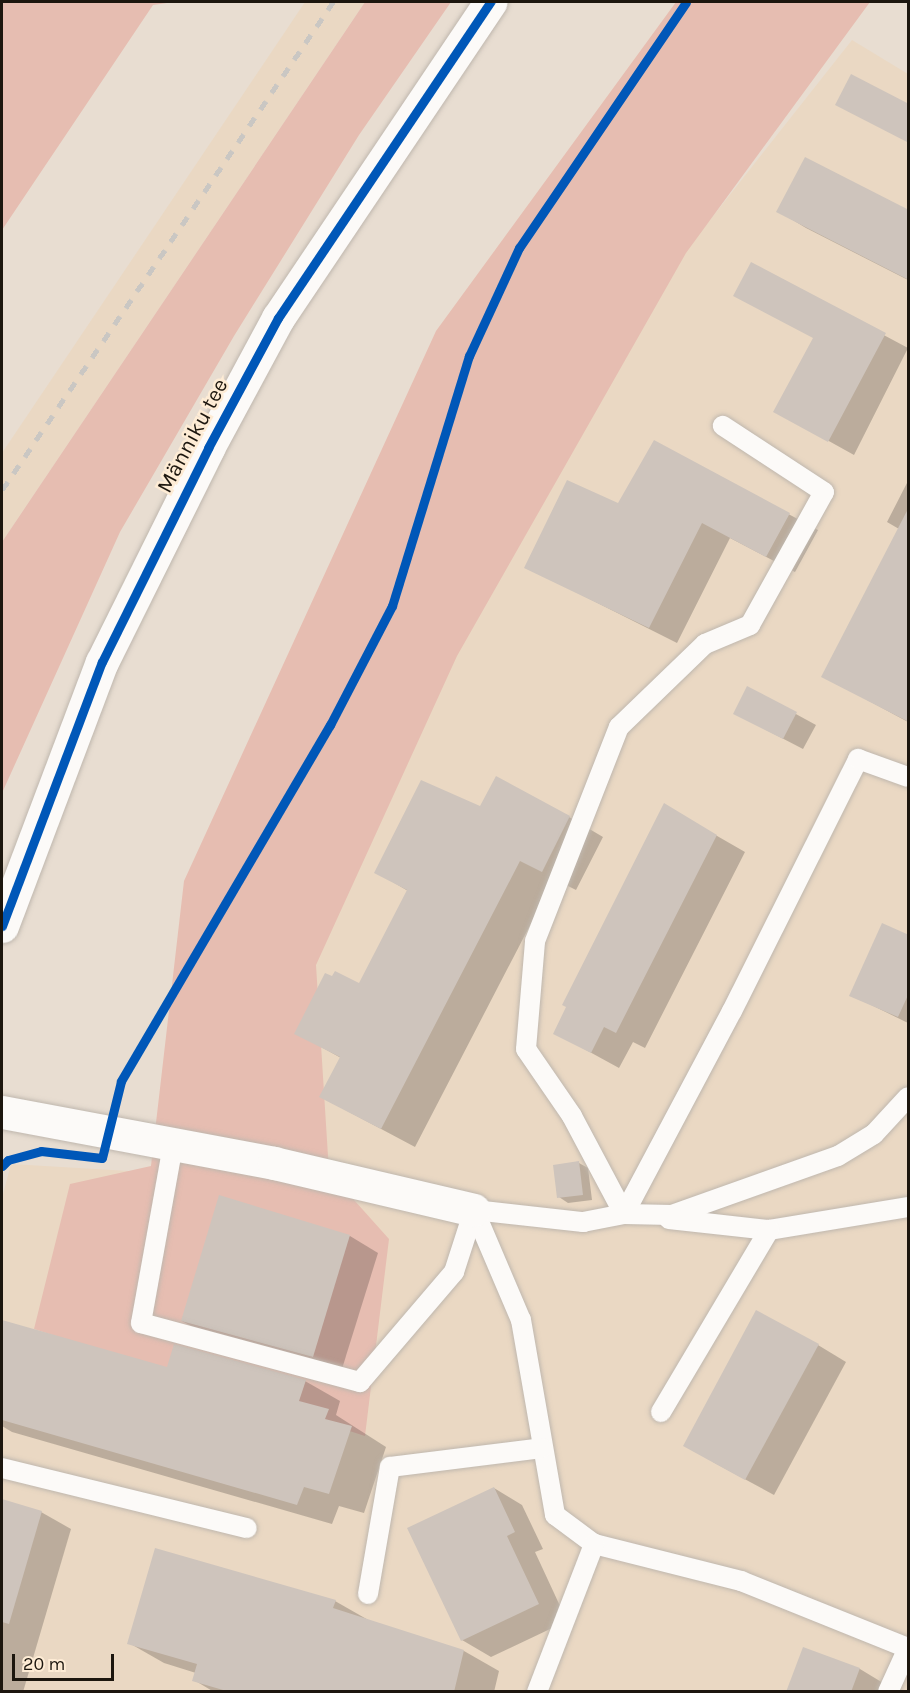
<!DOCTYPE html>
<html>
<head>
<meta charset="utf-8">
<style>
  body { margin:0 }
  #map { position:relative; width:910px; height:1693px; overflow:hidden; background:#e8ddd1; font-family:Karla,sans-serif }
  div>[style] { position:absolute }
  .built>* { inset:0; background:#ead8c3 }
  .green>* { inset:0; background:#e6bdb1 }
  .shadow>* { inset:0; background:#0003 }
  .building>* { inset:0; background:#cec4bc }
  .roads { filter:drop-shadow(0 0 2px #bfb7ae) drop-shadow(0 0 2px #bfb7ae) }
  .lane>* { height:20px; margin:-10px; padding:0 10px; transform-origin:10px; border-radius:10px; background:#fcfaf8 }
  .street>* { height:33px; margin:-16.5px; padding:0 16.5px; transform-origin:16.5px; border-radius:16.5px; background:#fcfaf8 }
  .secondary>* { height:33px; margin:-16.5px; padding:0 16.5px; transform-origin:16.5px; border-radius:16.5px; background:#fcfaf8 }
  .rail>* { height:4.5px; margin-top:-2.25px; transform-origin:0; background:repeating-linear-gradient(90deg,#cac7c3 0 10px,transparent 0 20px) }
  .cycleway>* { height:9px; margin:-4.5px; padding:0 4.5px; transform-origin:4.5px; border-radius:4.5px; background:#0057b8 }
  span { translate:-50% -50%; white-space:nowrap; text-align:center; line-height:1.15; -webkit-text-stroke:5px #feecd5; paint-order:stroke }
  .street-label { font-size:22px; color:#1c160e }
  .frame { position:absolute; inset:0; border:3px solid #1c160e; pointer-events:none }
  .scale { position:absolute; left:12px; top:1654px; width:102px; height:27px; box-sizing:border-box; border:3px solid #1c160e; border-top:0; padding-left:8px; font-size:18px; line-height:21px; white-space:nowrap; color:#1c160e; -webkit-text-stroke:4px #feecd5; paint-order:stroke }
</style>
</head>
<body>
<div id="map">
  <div class="built">
    <div style="clip-path:polygon(305px 2px,365px 2px,2px 542px,2px 453px)"></div>
    <div style="clip-path:polygon(852px 40px,908px 74px,908px 1691px,2px 1691px,2px 1198px,11px 1164px,230px 1177px,505px 480px)"></div>
  </div>
  <div class="green">
    <div style="clip-path:polygon(2px 2px,174px 2px,153px 5px,2px 230px)"></div>
    <div style="clip-path:polygon(365px 2px,451px 2px,359px 135px,234px 336px,120px 532px,2px 793px,2px 542px)"></div>
    <div style="clip-path:polygon(676px 2px,870px 2px,686px 253px,457px 656px,316px 965px,329px 1172px,389px 1239px,365px 1436px,34px 1329px,70px 1184px,151px 1166px,184px 881px,436px 331px)"></div>
  </div>
  <div class="shadow">
    <div style="clip-path:polygon(778px 211px,908px 212px,908px 280px,806px 228px)"></div>
    <div style="clip-path:polygon(751px 264px,908px 348px,854px 455px,800px 425px,814px 338px)"></div>
    <div style="clip-path:polygon(655px 442px,818px 530px,795px 572px,730px 538px,677px 643px,526px 567px,619px 505px)"></div>
    <div style="clip-path:polygon(908px 481px,908px 722px,823px 676px,899px 529px,887px 522px)"></div>
    <div style="clip-path:polygon(748px 688px,816px 725px,803px 749px,755px 724px)"></div>
    <div style="clip-path:polygon(665px 806px,745px 852px,645px 1048px,633px 1042px,619px 1068px,555px 1033px)"></div>
    <div style="clip-path:polygon(481px 808px,569px 817px,603px 837px,576px 890px,554px 879px,415px 1147px,321px 1097px,341px 1058px,296px 1033px,360px 985px,408px 891px,376px 872px)"></div>
    <div style="clip-path:polygon(908px 937px,908px 1023px,851px 995px)"></div>
    <div style="clip-path:polygon(579px 1163px,588px 1168px,592px 1200px,568px 1203px,559px 1197px)"></div>
    <div style="clip-path:polygon(350px 1236px,378px 1253px,341px 1372px,211px 1337px,182px 1321px)"></div>
    <div style="clip-path:polygon(3px 1321px,168px 1369px,305px 1381px,340px 1401px,336px 1415px,386px 1447px,364px 1513px,339px 1506px,332px 1524px,12px 1432px,2px 1426px)"></div>
    <div style="clip-path:polygon(818px 1345px,846px 1362px,774px 1495px,713px 1462px)"></div>
    <div style="clip-path:polygon(494px 1488px,522px 1505px,543px 1549px,535px 1552px,567px 1621px,491px 1657px,462px 1640px)"></div>
    <div style="clip-path:polygon(2px 1501px,41px 1512px,71px 1529px,23px 1692px,2px 1692px)"></div>
    <div style="clip-path:polygon(335px 1601px,370px 1621px,464px 1651px,499px 1671px,494px 1692px,214px 1692px,194px 1680px,196px 1673px,164px 1663px,129px 1643px)"></div>
    <div style="clip-path:polygon(804px 1649px,860px 1669px,888px 1686px,886px 1692px,788px 1692px)"></div>
  </div>
  <div class="building">
    <div style="clip-path:polygon(851px 74px,909px 104px,909px 143px,835px 105px)"></div>
    <div style="clip-path:polygon(805px 157px,909px 210px,909px 280px,776px 212px)"></div>
    <div style="clip-path:polygon(751px 262px,886px 333px,828px 442px,773px 412px,813px 338px,733px 296px)"></div>
    <div style="clip-path:polygon(654px 440px,790px 513px,766px 557px,702px 523px,649px 628px,524px 568px,567px 480px,618px 503px)"></div>
    <div style="clip-path:polygon(909px 507px,909px 722px,821px 677px)"></div>
    <div style="clip-path:polygon(747px 686px,797px 712px,783px 739px,733px 714px)"></div>
    <div style="clip-path:polygon(496px 776px,570px 816px,542px 872px,520px 861px,381px 1129px,319px 1097px,340px 1057px,294px 1034px,325px 973px,332px 976px,335px 971px,359px 983px,407px 890px,374px 873px,421px 780px,480px 806px)"></div>
    <div style="clip-path:polygon(664px 803px,717px 835px,616px 1033px,604px 1027px,591px 1053px,553px 1034px,566px 1007px,562px 1005px)"></div>
    <div style="clip-path:polygon(882px 923px,909px 935px,909px 993px,898px 1017px,849px 996px)"></div>
    <div style="clip-path:polygon(579px 1161px,583px 1195px,557px 1198px,553px 1165px)"></div>
    <div style="clip-path:polygon(219px 1195px,350px 1235px,313px 1357px,181px 1321px)"></div>
    <div style="clip-path:polygon(756px 1310px,819px 1344px,745px 1480px,683px 1446px)"></div>
    <div style="clip-path:polygon(2px 1320px,167px 1367px,174px 1344px,306px 1380px,299px 1401px,329px 1409px,325px 1419px,352px 1426px,329px 1494px,304px 1487px,297px 1505px,2px 1420px)"></div>
    <div style="clip-path:polygon(494px 1487px,515px 1532px,507px 1536px,539px 1604px,461px 1641px,407px 1528px)"></div>
    <div style="clip-path:polygon(2px 1499px,42px 1511px,9px 1624px,2px 1622px)"></div>
    <div style="clip-path:polygon(155px 1548px,336px 1600px,333px 1608px,464px 1650px,454px 1692px,230px 1692px,192px 1681px,197px 1664px,127px 1644px)"></div>
    <div style="clip-path:polygon(803px 1647px,860px 1668px,851px 1692px,786px 1692px)"></div>
  </div>
  <div class="roads">
    <div class="lane">
      <div style="left:173px;top:1145px;width:181px;rotate:100.2deg"></div>
      <div style="left:141px;top:1323px;width:227px;rotate:15.1deg"></div>
      <div style="left:360px;top:1382px;width:145px;rotate:-49.5deg"></div>
      <div style="left:454px;top:1272px;width:65px;rotate:-72.1deg"></div>
      <div style="left:474px;top:1210px;width:120px;rotate:66.9deg"></div>
      <div style="left:521px;top:1320px;width:198px;rotate:80.1deg"></div>
      <div style="left:555px;top:1515px;width:49px;rotate:36.6deg"></div>
      <div style="left:594px;top:1544px;width:152px;rotate:14.1deg"></div>
      <div style="left:741px;top:1581px;width:180px;rotate:21.9deg"></div>
      <div style="left:474px;top:1210px;width:110px;rotate:6.3deg"></div>
      <div style="left:583px;top:1222px;width:42px;rotate:-11deg"></div>
      <div style="left:624px;top:1214px;width:48px;rotate:1.2deg"></div>
      <div style="left:672px;top:1215px;width:176px;rotate:-19.6deg"></div>
      <div style="left:838px;top:1156px;width:42px;rotate:-31.4deg"></div>
      <div style="left:874px;top:1134px;width:50px;rotate:-47.4deg"></div>
      <div style="left:624px;top:1214px;width:111px;rotate:-118deg"></div>
      <div style="left:572px;top:1116px;width:81px;rotate:-124.5deg"></div>
      <div style="left:526px;top:1049px;width:108px;rotate:-85.2deg"></div>
      <div style="left:535px;top:941px;width:230px;rotate:-68.6deg"></div>
      <div style="left:619px;top:727px;width:120px;rotate:-44deg"></div>
      <div style="left:705px;top:644px;width:49px;rotate:-22.9deg"></div>
      <div style="left:750px;top:625px;width:152px;rotate:-60.9deg"></div>
      <div style="left:824px;top:492px;width:121px;rotate:-146.8deg"></div>
      <div style="left:624px;top:1214px;width:230px;rotate:-62deg"></div>
      <div style="left:732px;top:1011px;width:282px;rotate:-63.4deg"></div>
      <div style="left:858px;top:759px;width:53px;rotate:19.8deg"></div>
      <div style="left:669px;top:1219px;width:101px;rotate:6.3deg"></div>
      <div style="left:769px;top:1230px;width:141px;rotate:-9.4deg"></div>
      <div style="left:661px;top:1412px;width:212px;rotate:-59.3deg"></div>
      <div style="left:2px;top:1468px;width:252px;rotate:13.8deg"></div>
      <div style="left:368px;top:1594px;width:129px;rotate:-80.2deg"></div>
      <div style="left:390px;top:1467px;width:153px;rotate:-7.1deg"></div>
      <div style="left:537px;top:1692px;width:159px;rotate:-68.9deg"></div>
      <div style="left:888px;top:1692px;width:48px;rotate:-65.6deg"></div>
    </div>
    <div class="street">
      <div style="left:2px;top:1112px;width:277px;rotate:10.6deg"></div>
      <div style="left:274px;top:1163px;width:205px;rotate:13.2deg"></div>
    </div>
    <div class="secondary">
      <div style="left:2px;top:926px;width:282px;rotate:-69.3deg"></div>
      <div style="left:102px;top:662px;width:239px;rotate:-63.6deg"></div>
      <div style="left:208px;top:448px;width:148px;rotate:-61.7deg"></div>
      <div style="left:278px;top:318px;width:381px;rotate:-56.1deg"></div>
    </div>
  </div>
  <div class="rail">
    <div style="left:2px;top:490px;width:590px;rotate:-55.85deg"></div>
  </div>
  <div class="cycleway">
    <div style="left:2px;top:926px;width:282px;rotate:-69.3deg"></div>
    <div style="left:102px;top:662px;width:239px;rotate:-63.6deg"></div>
    <div style="left:208px;top:448px;width:148px;rotate:-61.7deg"></div>
    <div style="left:278px;top:318px;width:381px;rotate:-56.1deg"></div>
    <div style="left:2px;top:1166px;width:8px;rotate:-45deg"></div>
    <div style="left:8px;top:1160px;width:34px;rotate:-15deg"></div>
    <div style="left:41px;top:1151px;width:61px;rotate:6.5deg"></div>
    <div style="left:102px;top:1158px;width:79px;rotate:-76.1deg"></div>
    <div style="left:121px;top:1081px;width:413px;rotate:-59.6deg"></div>
    <div style="left:330px;top:725px;width:134px;rotate:-62.5deg"></div>
    <div style="left:392px;top:606px;width:262px;rotate:-72.9deg"></div>
    <div style="left:469px;top:356px;width:119px;rotate:-65.2deg"></div>
    <div style="left:519px;top:248px;width:297px;rotate:-55.8deg"></div>
  </div>
  <div class="street-label">
    <span style="left:193px;top:436px;rotate:-62deg">Männiku tee</span>
  </div>
  <div class="frame"></div>
  <div class="scale">20 m</div>
</div>
</body>
</html>
